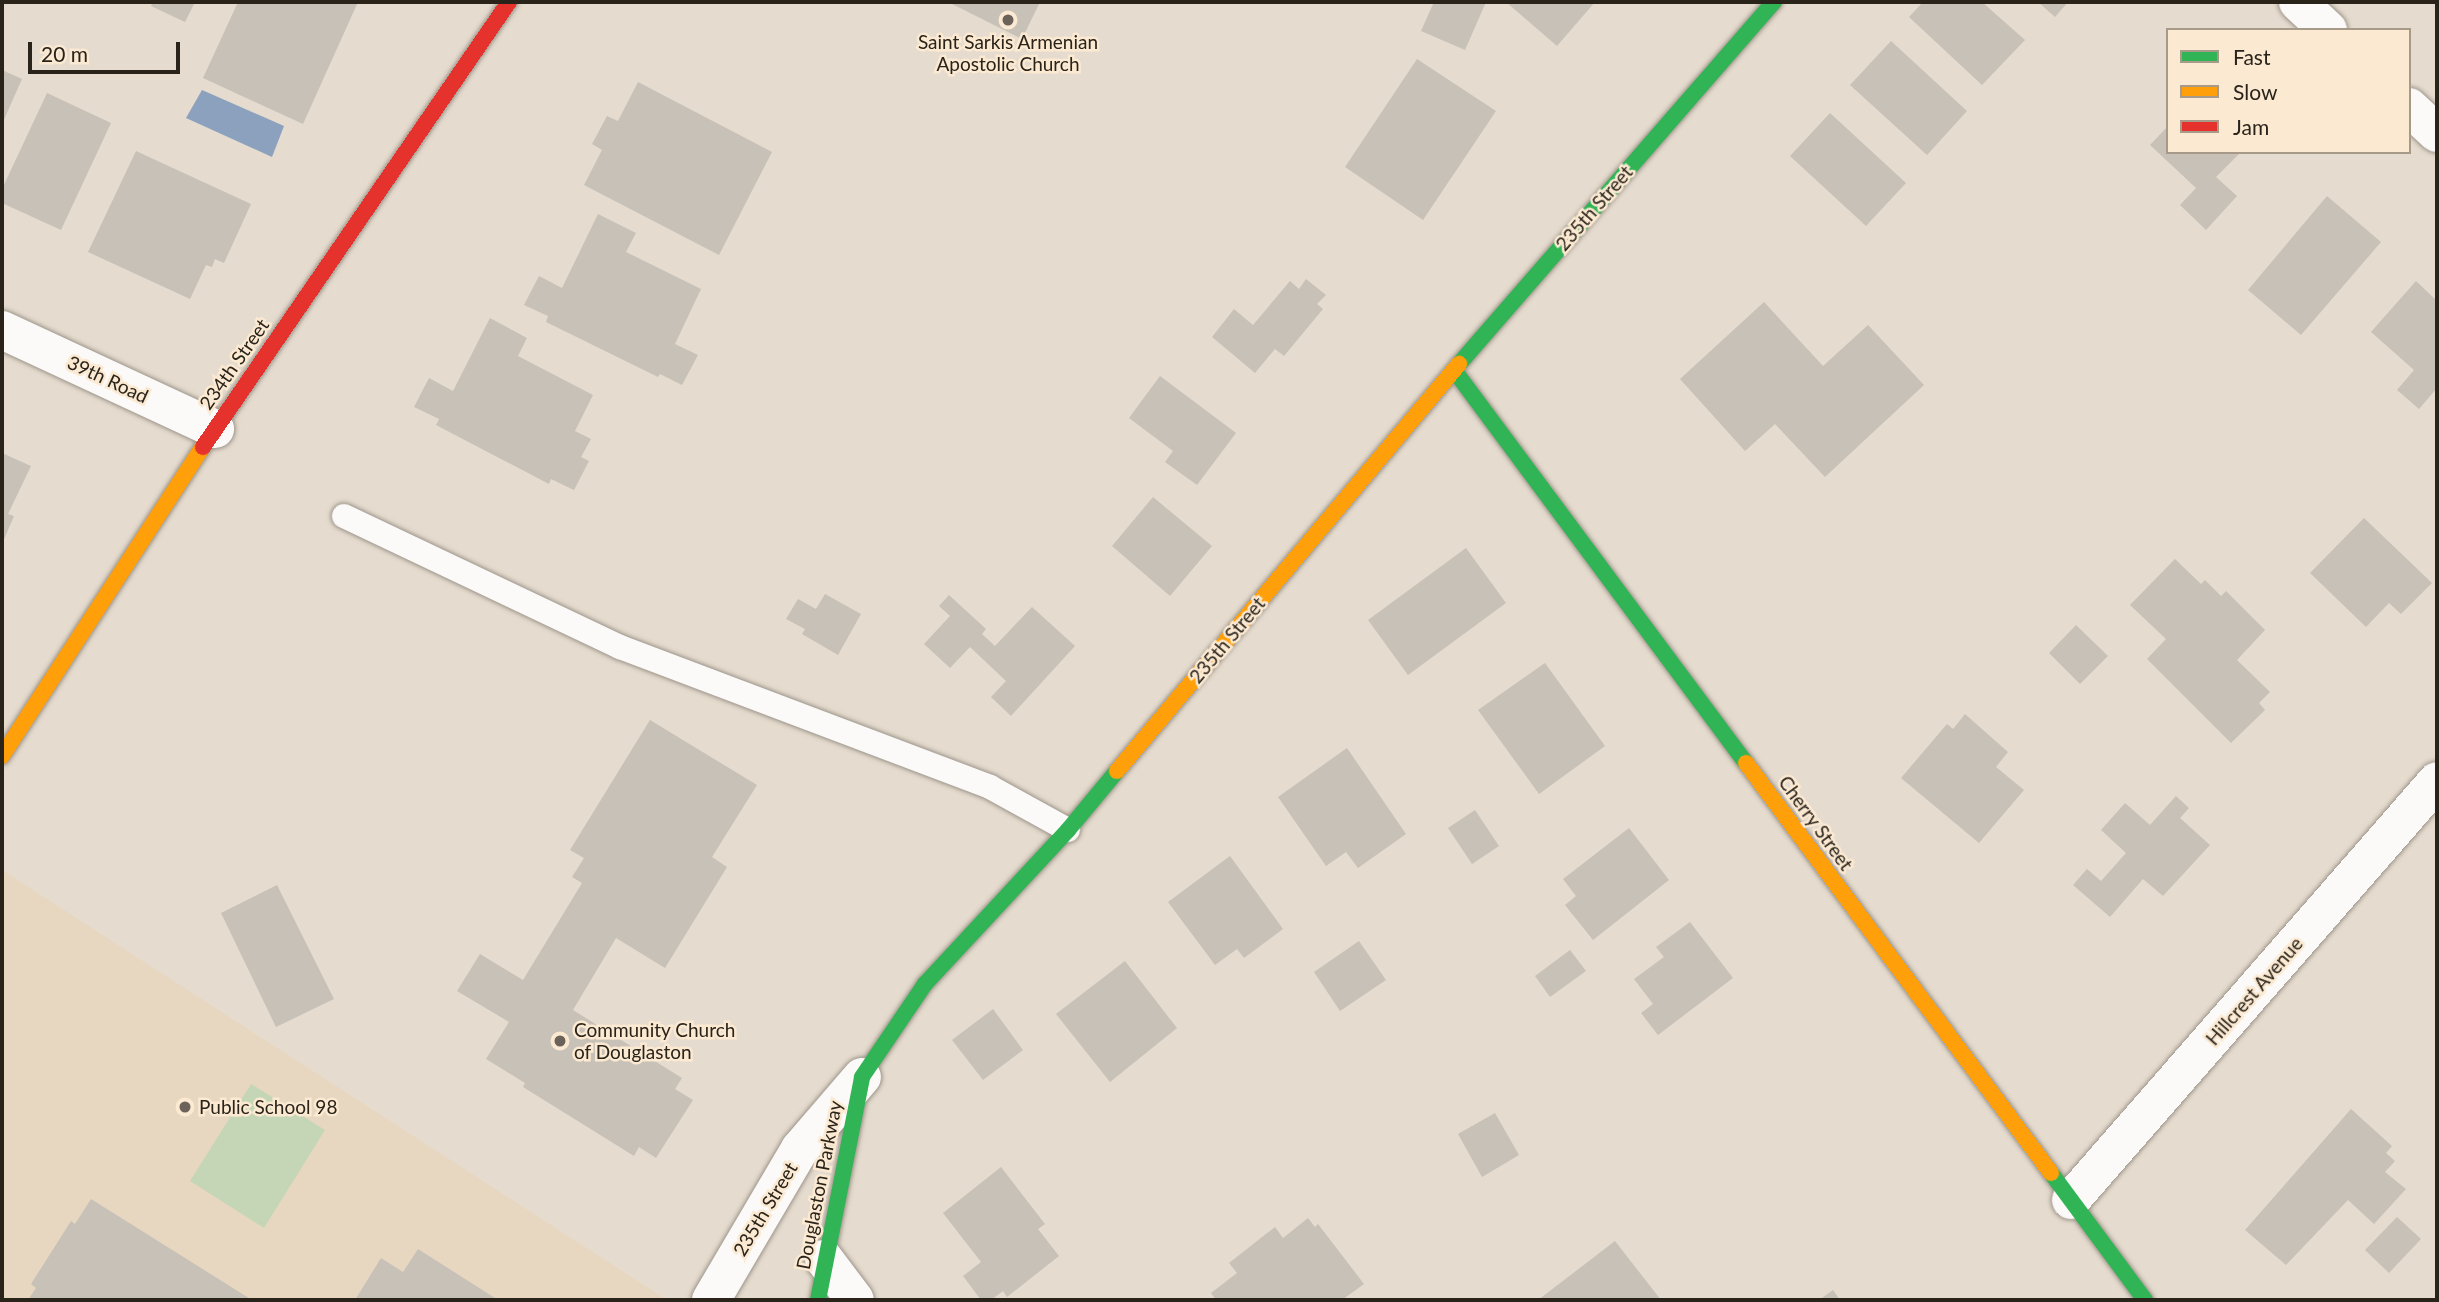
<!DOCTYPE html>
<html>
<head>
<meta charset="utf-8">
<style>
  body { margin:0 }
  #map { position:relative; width:2439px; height:1302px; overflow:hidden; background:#e5dbce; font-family:Lato,sans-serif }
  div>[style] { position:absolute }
  .built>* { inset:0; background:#e7d7c0 }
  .green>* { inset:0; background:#c5d6b6 }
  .water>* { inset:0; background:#8ba1be }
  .building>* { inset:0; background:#c8c1b7 }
  .roads { filter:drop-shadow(0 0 2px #9d958b) drop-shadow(0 0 2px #9d958b) }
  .lane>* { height:24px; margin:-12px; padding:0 12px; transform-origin:12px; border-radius:12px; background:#fbfaf8 }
  .street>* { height:38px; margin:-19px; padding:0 19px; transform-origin:19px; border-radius:19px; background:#fbfaf8 }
  .fast>* { height:16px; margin:-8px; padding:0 8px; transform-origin:8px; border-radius:8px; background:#30b455 }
  .slow>* { height:16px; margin:-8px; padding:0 8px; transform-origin:8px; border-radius:8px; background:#ff9f0a }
  .jam>* { height:16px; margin:-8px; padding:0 8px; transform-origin:8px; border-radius:8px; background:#e5322d }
  .dots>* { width:19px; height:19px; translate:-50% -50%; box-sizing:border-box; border:4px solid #fbe9d2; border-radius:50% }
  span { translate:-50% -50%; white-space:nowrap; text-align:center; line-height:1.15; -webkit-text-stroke:5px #fbe9d2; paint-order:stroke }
  .poi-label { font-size:19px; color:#29231a }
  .left { translate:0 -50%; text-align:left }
  .street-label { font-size:19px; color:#29231a }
  .frame { position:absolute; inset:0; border:4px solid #29231a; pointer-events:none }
  .legend { position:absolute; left:2166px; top:28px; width:245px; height:126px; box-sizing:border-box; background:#fbe9d2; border:2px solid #a79a88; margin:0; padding:9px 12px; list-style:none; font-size:21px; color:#29231a }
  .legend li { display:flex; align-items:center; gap:14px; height:35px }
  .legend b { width:35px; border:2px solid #a79a88 }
  .scale { position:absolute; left:28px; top:42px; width:152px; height:32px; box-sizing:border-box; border:4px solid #29231a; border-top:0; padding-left:9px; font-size:21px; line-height:24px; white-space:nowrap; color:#29231a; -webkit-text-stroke:5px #fbe9d2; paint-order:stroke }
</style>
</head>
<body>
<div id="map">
  <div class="built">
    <div style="clip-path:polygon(2px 870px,70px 914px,667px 1300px,2px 1300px)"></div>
  </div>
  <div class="green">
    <div style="clip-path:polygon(251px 1084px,325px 1130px,264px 1228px,190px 1181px)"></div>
  </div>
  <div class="water">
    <div style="clip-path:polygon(202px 90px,284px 126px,272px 157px,186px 118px)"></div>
  </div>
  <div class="building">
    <div style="clip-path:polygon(153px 2px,195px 2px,185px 22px,151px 6px)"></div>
    <div style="clip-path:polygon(238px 2px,358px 2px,303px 124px,203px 78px)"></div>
    <div style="clip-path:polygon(948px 2px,1040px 2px,1022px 39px)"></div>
    <div style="clip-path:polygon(1434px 2px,1486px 2px,1465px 50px,1421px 31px)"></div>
    <div style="clip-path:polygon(1506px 2px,1595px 2px,1557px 46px)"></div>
    <div style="clip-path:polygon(1923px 2px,1982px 2px,2025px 40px,1982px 85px,1909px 17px)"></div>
    <div style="clip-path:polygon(2038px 2px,2068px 2px,2055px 17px)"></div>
    <div style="clip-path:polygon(1891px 41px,1967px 111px,1927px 155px,1850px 85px)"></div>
    <div style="clip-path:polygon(1417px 59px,1496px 111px,1423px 220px,1345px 167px)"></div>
    <div style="clip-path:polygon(2px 70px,22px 79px,2px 124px)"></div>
    <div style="clip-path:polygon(638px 82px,772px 152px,719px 255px,584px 185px,602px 150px,592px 144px,607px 116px,618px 121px)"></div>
    <div style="clip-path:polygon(47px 93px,111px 123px,61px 230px,2px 203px,2px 189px)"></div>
    <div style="clip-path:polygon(1830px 113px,1906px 183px,1866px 226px,1790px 156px)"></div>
    <div style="clip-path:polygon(2168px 126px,2168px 152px,2241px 152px,2216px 177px,2237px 196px,2206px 230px,2180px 205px,2196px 188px,2150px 145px)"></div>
    <div style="clip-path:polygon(136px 151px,251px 204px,224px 263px,215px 259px,212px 267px,206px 265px,190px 299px,88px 252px)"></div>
    <div style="clip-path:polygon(2327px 196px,2381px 242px,2301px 335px,2248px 290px)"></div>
    <div style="clip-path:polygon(598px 214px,636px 233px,626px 252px,701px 289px,675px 344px,698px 355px,682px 385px,660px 374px,658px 377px,546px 322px,548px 316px,524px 305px,539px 276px,562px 288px)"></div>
    <div style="clip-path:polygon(1306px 279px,1326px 295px,1317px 304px,1323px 309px,1284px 356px,1275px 349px,1255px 373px,1212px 337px,1234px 309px,1253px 325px,1290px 281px,1299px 289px)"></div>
    <div style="clip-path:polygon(2416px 281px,2437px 301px,2437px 388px,2419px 409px,2397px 390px,2414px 370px,2371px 332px)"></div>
    <div style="clip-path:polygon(1764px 302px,1823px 366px,1868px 325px,1924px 385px,1825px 477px,1775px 424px,1745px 451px,1680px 379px)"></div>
    <div style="clip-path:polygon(490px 318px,527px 338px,518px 356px,593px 395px,575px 431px,591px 439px,581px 457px,589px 461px,574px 490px,551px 479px,549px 484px,436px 425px,439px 419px,414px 407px,429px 378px,453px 391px)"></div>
    <div style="clip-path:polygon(1160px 376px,1236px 433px,1197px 485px,1165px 462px,1173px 451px,1129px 418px)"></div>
    <div style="clip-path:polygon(2px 453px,31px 466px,8px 514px,14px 516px,2px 544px)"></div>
    <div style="clip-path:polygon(1153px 497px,1212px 546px,1170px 596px,1112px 546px)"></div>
    <div style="clip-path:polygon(2364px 518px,2432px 583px,2401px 614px,2389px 603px,2366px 627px,2310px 573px)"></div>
    <div style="clip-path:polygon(1466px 548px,1506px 603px,1408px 675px,1368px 620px)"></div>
    <div style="clip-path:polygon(2175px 559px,2201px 584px,2205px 580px,2221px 596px,2226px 591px,2265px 630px,2237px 660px,2270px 692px,2259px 703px,2265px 710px,2231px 743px,2147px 659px,2166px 639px,2130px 605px)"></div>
    <div style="clip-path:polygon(825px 594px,861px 614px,838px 655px,802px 634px,805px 629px,786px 619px,798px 599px,816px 609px)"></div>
    <div style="clip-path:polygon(949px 595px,986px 629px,982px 634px,995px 646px,1032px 607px,1075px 646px,1011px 716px,991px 697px,1006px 681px,970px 647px,950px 668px,924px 644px,950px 616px,939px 606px)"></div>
    <div style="clip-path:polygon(2076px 625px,2108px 656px,2080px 684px,2049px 653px)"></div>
    <div style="clip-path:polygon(1545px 663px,1605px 746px,1539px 794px,1478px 710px)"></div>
    <div style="clip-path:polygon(1965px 714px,2008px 752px,1996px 767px,2024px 790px,1979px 843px,1901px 778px,1947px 724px,1953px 729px)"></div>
    <div style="clip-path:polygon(650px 720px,757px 785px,712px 857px,727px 867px,665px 968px,616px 938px,573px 1010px,682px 1078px,675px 1089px,693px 1100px,656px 1158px,639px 1147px,634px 1156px,523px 1087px,525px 1083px,486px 1059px,509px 1022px,457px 991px,480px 954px,523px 980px,582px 883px,572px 877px,584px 858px,570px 850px)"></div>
    <div style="clip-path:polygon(1347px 748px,1406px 834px,1358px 868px,1346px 852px,1326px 866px,1278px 797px)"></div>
    <div style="clip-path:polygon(2176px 796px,2189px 808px,2180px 818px,2210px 845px,2163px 896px,2143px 879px,2110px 917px,2073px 885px,2087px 869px,2101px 881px,2126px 853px,2101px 830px,2125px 803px,2150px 825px)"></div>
    <div style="clip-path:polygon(1475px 810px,1499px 846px,1472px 864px,1448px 828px)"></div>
    <div style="clip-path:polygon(1629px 828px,1669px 880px,1593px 940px,1565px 905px,1576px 896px,1563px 879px)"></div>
    <div style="clip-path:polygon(1230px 856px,1283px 929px,1244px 958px,1237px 949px,1215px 965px,1168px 902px)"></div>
    <div style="clip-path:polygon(277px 885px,334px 999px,276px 1027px,221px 913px)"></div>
    <div style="clip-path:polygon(1690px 922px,1733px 978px,1658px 1035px,1641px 1013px,1653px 1004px,1634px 979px,1664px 957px,1656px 947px)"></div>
    <div style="clip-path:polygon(1359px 941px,1386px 980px,1340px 1011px,1314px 972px)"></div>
    <div style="clip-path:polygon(1570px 950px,1586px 971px,1550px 997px,1535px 976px)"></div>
    <div style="clip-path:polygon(1125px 961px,1177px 1028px,1110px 1082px,1056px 1014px)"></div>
    <div style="clip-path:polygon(993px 1009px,1023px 1050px,983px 1080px,952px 1040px)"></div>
    <div style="clip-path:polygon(2351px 1109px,2392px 1146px,2386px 1153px,2395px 1161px,2385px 1172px,2406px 1189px,2374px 1224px,2348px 1200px,2286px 1265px,2245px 1230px)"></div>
    <div style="clip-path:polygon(1495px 1113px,1519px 1155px,1482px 1177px,1458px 1134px)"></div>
    <div style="clip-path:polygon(1001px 1167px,1045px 1224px,1038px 1229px,1059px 1256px,1007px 1297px,1003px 1291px,991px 1300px,981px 1300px,963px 1276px,981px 1262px,943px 1213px)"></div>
    <div style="clip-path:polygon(91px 1199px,252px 1300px,28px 1300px,36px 1288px,31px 1284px,71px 1221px,75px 1224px)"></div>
    <div style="clip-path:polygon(2397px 1217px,2421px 1239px,2389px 1273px,2365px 1250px)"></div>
    <div style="clip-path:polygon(1308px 1218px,1315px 1227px,1318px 1224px,1364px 1284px,1342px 1300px,1216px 1300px,1211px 1293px,1237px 1273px,1229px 1263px,1275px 1227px,1283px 1238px)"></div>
    <div style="clip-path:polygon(1615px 1241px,1661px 1300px,1538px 1300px)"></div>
    <div style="clip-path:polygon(418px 1249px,495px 1298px,494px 1300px,355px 1300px,381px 1258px,403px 1272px)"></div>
    <div style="clip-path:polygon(1833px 1290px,1840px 1300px,1819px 1300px)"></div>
  </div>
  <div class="roads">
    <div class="lane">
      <div style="left:344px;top:516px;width:306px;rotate:25.4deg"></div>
      <div style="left:620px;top:647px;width:396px;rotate:20.7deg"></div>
      <div style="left:990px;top:787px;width:89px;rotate:28.9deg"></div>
    </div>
    <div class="street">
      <div style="left:2298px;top:2px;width:41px;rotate:43deg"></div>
      <div style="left:2409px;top:107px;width:38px;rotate:43deg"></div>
      <div style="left:2px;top:330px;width:235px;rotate:24.9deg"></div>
      <div style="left:2071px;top:1200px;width:556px;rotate:-48.86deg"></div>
      <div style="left:824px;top:1259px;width:51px;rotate:52.9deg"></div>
      <div style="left:711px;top:1300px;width:175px;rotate:-59.5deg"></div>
      <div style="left:800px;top:1149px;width:95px;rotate:-49.3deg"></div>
    </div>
    <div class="fast">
      <div style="left:1459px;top:364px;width:480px;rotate:-49deg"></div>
      <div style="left:1454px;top:370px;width:490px;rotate:53.4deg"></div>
      <div style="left:2051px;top:1173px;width:158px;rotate:53.5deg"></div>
      <div style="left:818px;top:1300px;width:227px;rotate:-78.8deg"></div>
      <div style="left:862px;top:1077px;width:112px;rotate:-55.9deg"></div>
      <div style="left:925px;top:984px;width:210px;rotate:-47.1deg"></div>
      <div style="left:1068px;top:830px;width:77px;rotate:-50.3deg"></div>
    </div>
    <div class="slow">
      <div style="left:2px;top:756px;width:369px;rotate:-57deg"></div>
      <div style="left:1746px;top:763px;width:511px;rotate:53.35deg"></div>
      <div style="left:1117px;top:771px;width:532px;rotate:-49.96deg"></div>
    </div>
    <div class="jam">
      <div style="left:203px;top:447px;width:540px;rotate:-55.49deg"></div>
    </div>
  </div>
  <div class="dots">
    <div style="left:1008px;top:20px;background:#6b6359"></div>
    <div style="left:560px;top:1041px;background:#6b6359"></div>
    <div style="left:185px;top:1107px;background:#6b6359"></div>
  </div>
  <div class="poi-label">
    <span style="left:1008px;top:53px">Saint Sarkis Armenian<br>Apostolic Church</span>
    <span class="left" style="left:574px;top:1041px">Community Church<br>of Douglaston</span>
    <span class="left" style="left:199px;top:1107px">Public School 98</span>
  </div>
  <div class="street-label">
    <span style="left:1594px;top:208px;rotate:-49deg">235th Street</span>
    <span style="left:234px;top:364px;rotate:-55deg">234th Street</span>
    <span style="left:108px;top:379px;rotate:25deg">39th Road</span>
    <span style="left:1227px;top:640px;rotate:-50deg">235th Street</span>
    <span style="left:1816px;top:823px;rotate:54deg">Cherry Street</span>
    <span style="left:2254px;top:991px;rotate:-49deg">Hillcrest Avenue</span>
    <span style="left:819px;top:1185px;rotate:-79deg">Douglaston Parkway</span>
    <span style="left:765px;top:1209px;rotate:-59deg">235th Street</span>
  </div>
  <div class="frame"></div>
  <ul class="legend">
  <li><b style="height:9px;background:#30b455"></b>Fast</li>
  <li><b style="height:9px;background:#ff9f0a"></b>Slow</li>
  <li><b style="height:9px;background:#e5322d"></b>Jam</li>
  </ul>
  <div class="scale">20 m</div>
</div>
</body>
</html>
